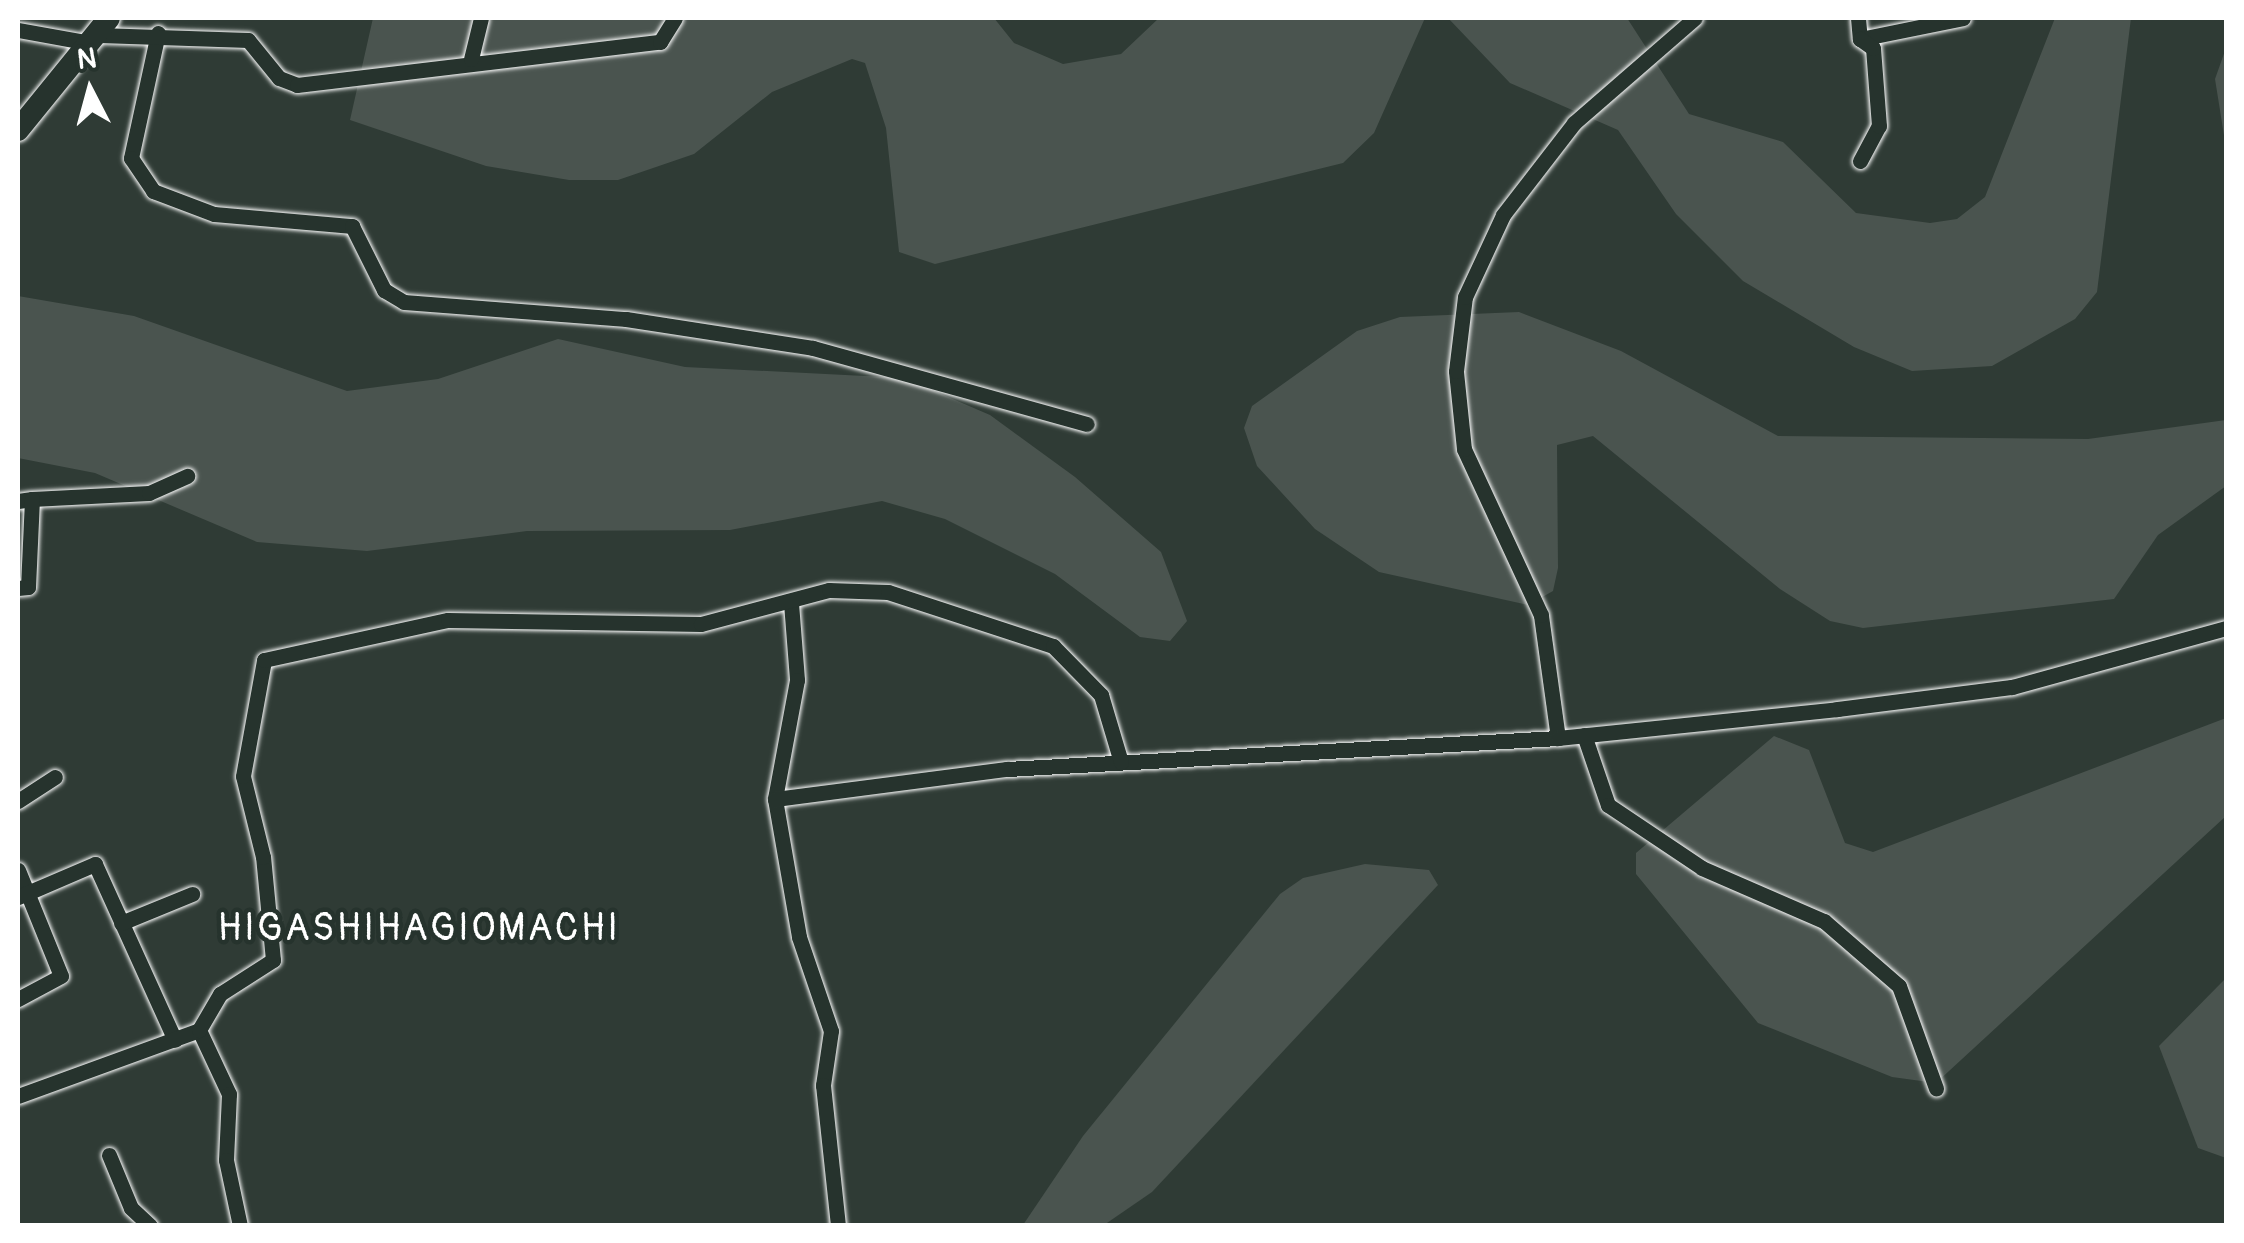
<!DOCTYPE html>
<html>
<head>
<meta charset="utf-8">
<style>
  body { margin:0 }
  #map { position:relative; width:2244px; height:1243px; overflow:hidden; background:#2f3b35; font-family:Pangolin,sans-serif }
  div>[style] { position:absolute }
  .green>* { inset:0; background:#4a544f }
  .roads { filter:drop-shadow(0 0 2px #fff) drop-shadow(0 0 2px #fff) }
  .street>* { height:15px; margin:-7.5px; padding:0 7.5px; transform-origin:7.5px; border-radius:7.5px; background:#26332d }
  .secondary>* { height:22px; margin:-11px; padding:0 11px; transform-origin:11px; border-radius:11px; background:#26332d }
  span { translate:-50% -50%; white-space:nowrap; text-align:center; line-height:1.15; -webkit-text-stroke:9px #26332d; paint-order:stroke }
  .quarter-label { font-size:38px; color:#fff; letter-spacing:2.5px }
  .frame { position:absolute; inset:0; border:20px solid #fff; pointer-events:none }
  .north { position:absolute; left:40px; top:40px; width:100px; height:100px; -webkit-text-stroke:8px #26332d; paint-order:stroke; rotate:354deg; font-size:28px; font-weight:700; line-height:40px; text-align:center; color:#fff }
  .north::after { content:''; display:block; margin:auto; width:35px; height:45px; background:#fff; clip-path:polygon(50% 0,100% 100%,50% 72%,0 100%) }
</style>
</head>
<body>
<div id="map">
  <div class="green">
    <div style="clip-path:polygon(373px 18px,994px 18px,1014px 43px,1063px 64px,1121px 54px,1159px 18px,1425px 18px,1374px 133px,1343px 163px,935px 264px,899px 252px,886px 128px,865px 63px,852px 59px,772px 92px,694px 154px,618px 180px,569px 180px,486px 166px,350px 120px)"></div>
    <div style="clip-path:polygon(1448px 18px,1627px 18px,1689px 114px,1783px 142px,1856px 213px,1930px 223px,1957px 219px,1985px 197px,2055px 18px,2131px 18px,2097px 292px,2075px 319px,1992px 366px,1912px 371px,1854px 347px,1743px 281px,1676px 214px,1618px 130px,1510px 83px)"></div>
    <div style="clip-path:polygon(2226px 48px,2226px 148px,2215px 79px)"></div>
    <div style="clip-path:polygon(18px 296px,134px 316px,347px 391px,438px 379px,558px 339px,685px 367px,904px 378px,990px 415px,1075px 477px,1161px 552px,1187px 621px,1170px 641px,1140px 637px,1055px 574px,945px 519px,882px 501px,730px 530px,527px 531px,367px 551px,257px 542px,95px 473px,18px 458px)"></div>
    <div style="clip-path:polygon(1519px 312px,1621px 351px,1778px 436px,2088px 439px,2226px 420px,2226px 486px,2158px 535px,2114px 599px,1863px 628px,1830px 621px,1780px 589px,1593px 436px,1557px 445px,1558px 568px,1553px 591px,1528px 605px,1379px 572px,1315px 529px,1257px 466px,1244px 428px,1252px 406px,1357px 331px,1400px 317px)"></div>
    <div style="clip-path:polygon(2226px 718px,2226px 816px,1936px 1083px,1892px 1077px,1758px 1023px,1636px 874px,1636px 853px,1774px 736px,1809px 750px,1845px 843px,1873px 852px)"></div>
    <div style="clip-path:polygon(1365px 864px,1429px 870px,1438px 885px,1152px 1192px,1104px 1225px,1023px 1225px,1083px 1136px,1280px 894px,1303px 878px)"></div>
    <div style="clip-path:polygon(2226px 978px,2226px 1158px,2198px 1148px,2159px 1046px)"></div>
  </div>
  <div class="roads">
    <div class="street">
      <div style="left:1858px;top:18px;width:21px;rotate:85deg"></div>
      <div style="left:18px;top:30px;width:73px;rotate:10.2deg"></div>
      <div style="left:158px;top:33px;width:128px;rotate:102.2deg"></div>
      <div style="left:131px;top:158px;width:40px;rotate:56deg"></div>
      <div style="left:153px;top:191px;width:65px;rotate:20.7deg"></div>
      <div style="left:214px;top:214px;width:139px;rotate:5deg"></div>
      <div style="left:352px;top:226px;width:72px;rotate:63.4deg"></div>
      <div style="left:384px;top:290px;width:23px;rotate:31deg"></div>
      <div style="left:404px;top:302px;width:223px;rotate:4.4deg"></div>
      <div style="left:626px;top:319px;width:189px;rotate:8.8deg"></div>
      <div style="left:813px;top:348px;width:284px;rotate:15.5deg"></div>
      <div style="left:99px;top:35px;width:149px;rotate:1.9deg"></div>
      <div style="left:248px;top:40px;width:49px;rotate:50.8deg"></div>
      <div style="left:279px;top:78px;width:19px;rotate:21deg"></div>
      <div style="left:297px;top:85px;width:366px;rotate:-6.8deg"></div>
      <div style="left:660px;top:42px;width:28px;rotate:-58deg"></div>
      <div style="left:1860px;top:39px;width:105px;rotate:-11.5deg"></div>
      <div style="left:471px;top:59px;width:42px;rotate:-76.3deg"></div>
      <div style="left:1860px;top:161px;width:40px;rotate:-62deg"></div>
      <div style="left:1879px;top:126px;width:78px;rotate:-94.4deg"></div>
      <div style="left:1873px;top:48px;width:16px;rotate:-145deg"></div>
      <div style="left:32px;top:499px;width:117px;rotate:-2.9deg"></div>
      <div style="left:149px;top:493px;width:42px;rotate:-24.1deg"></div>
      <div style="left:18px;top:501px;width:14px;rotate:-8deg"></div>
      <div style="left:32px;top:499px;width:88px;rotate:92.6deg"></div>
      <div style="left:28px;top:587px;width:10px;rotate:174deg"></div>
      <div style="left:791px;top:603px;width:77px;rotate:85.5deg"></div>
      <div style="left:797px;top:680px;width:121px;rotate:100.5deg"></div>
      <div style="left:775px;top:799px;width:140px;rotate:80.1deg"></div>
      <div style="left:799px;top:937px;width:99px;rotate:71.2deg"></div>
      <div style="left:831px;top:1031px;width:55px;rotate:98.4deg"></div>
      <div style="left:823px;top:1085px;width:142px;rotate:83.9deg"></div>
      <div style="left:1584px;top:735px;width:74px;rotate:71.1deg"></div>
      <div style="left:1608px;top:805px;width:113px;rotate:33.8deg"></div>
      <div style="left:1702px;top:868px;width:133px;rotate:23.5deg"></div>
      <div style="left:1824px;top:921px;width:99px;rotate:40.9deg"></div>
      <div style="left:1899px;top:986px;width:109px;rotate:70.1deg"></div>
      <div style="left:1558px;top:738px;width:124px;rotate:-97.9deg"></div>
      <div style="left:1541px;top:615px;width:183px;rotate:-114.9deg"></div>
      <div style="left:1464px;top:449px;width:78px;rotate:-95.9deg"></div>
      <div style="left:1456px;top:371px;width:75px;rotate:-83.1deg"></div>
      <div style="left:1465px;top:297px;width:90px;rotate:-65.1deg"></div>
      <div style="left:1503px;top:215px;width:116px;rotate:-52.3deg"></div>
      <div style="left:1574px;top:123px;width:160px;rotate:-41deg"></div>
      <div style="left:775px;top:799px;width:234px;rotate:-7.4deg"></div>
      <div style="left:1007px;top:769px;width:552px;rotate:-3.22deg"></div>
      <div style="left:1558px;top:738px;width:281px;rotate:-5.9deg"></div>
      <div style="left:1837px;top:709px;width:176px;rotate:-7.2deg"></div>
      <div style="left:2012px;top:687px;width:222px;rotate:-15.4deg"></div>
      <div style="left:18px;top:801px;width:44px;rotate:-33deg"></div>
      <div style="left:18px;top:870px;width:114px;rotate:67.9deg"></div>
      <div style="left:61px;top:976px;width:49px;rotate:151.9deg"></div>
      <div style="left:18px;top:897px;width:84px;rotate:-23.2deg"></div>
      <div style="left:95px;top:864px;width:193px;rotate:65.6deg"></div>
      <div style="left:121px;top:923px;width:77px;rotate:-22.2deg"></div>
      <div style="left:199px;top:1030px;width:71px;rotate:64.9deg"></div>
      <div style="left:229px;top:1094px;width:66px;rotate:92.6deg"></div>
      <div style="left:226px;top:1160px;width:67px;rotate:78deg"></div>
      <div style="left:18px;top:1096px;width:193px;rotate:-20deg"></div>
      <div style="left:199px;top:1030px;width:42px;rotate:-59.7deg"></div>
      <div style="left:220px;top:994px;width:63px;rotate:-32.7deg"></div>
      <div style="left:273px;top:960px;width:103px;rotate:-95.5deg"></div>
      <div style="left:263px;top:857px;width:83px;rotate:-103.9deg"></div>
      <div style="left:243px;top:776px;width:118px;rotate:-79.7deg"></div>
      <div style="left:264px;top:660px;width:188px;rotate:-12.3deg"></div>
      <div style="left:448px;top:620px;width:253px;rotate:0.9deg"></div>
      <div style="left:701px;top:624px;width:132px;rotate:-14.9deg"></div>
      <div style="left:829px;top:590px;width:59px;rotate:1.9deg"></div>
      <div style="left:888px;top:592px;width:174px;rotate:18.1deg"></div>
      <div style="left:1053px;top:646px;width:69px;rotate:45.6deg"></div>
      <div style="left:1101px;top:695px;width:70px;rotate:73.4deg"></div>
      <div style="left:109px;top:1155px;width:57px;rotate:67.5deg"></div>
      <div style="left:131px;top:1208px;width:26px;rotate:43deg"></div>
    </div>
    <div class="secondary">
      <div style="left:18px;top:130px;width:144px;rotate:-50.9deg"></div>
    </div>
  </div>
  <div class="quarter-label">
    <span style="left:419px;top:929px">HIGASHIHAGIOMACHI</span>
  </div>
  <div class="frame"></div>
  <div class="north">N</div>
</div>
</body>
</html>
